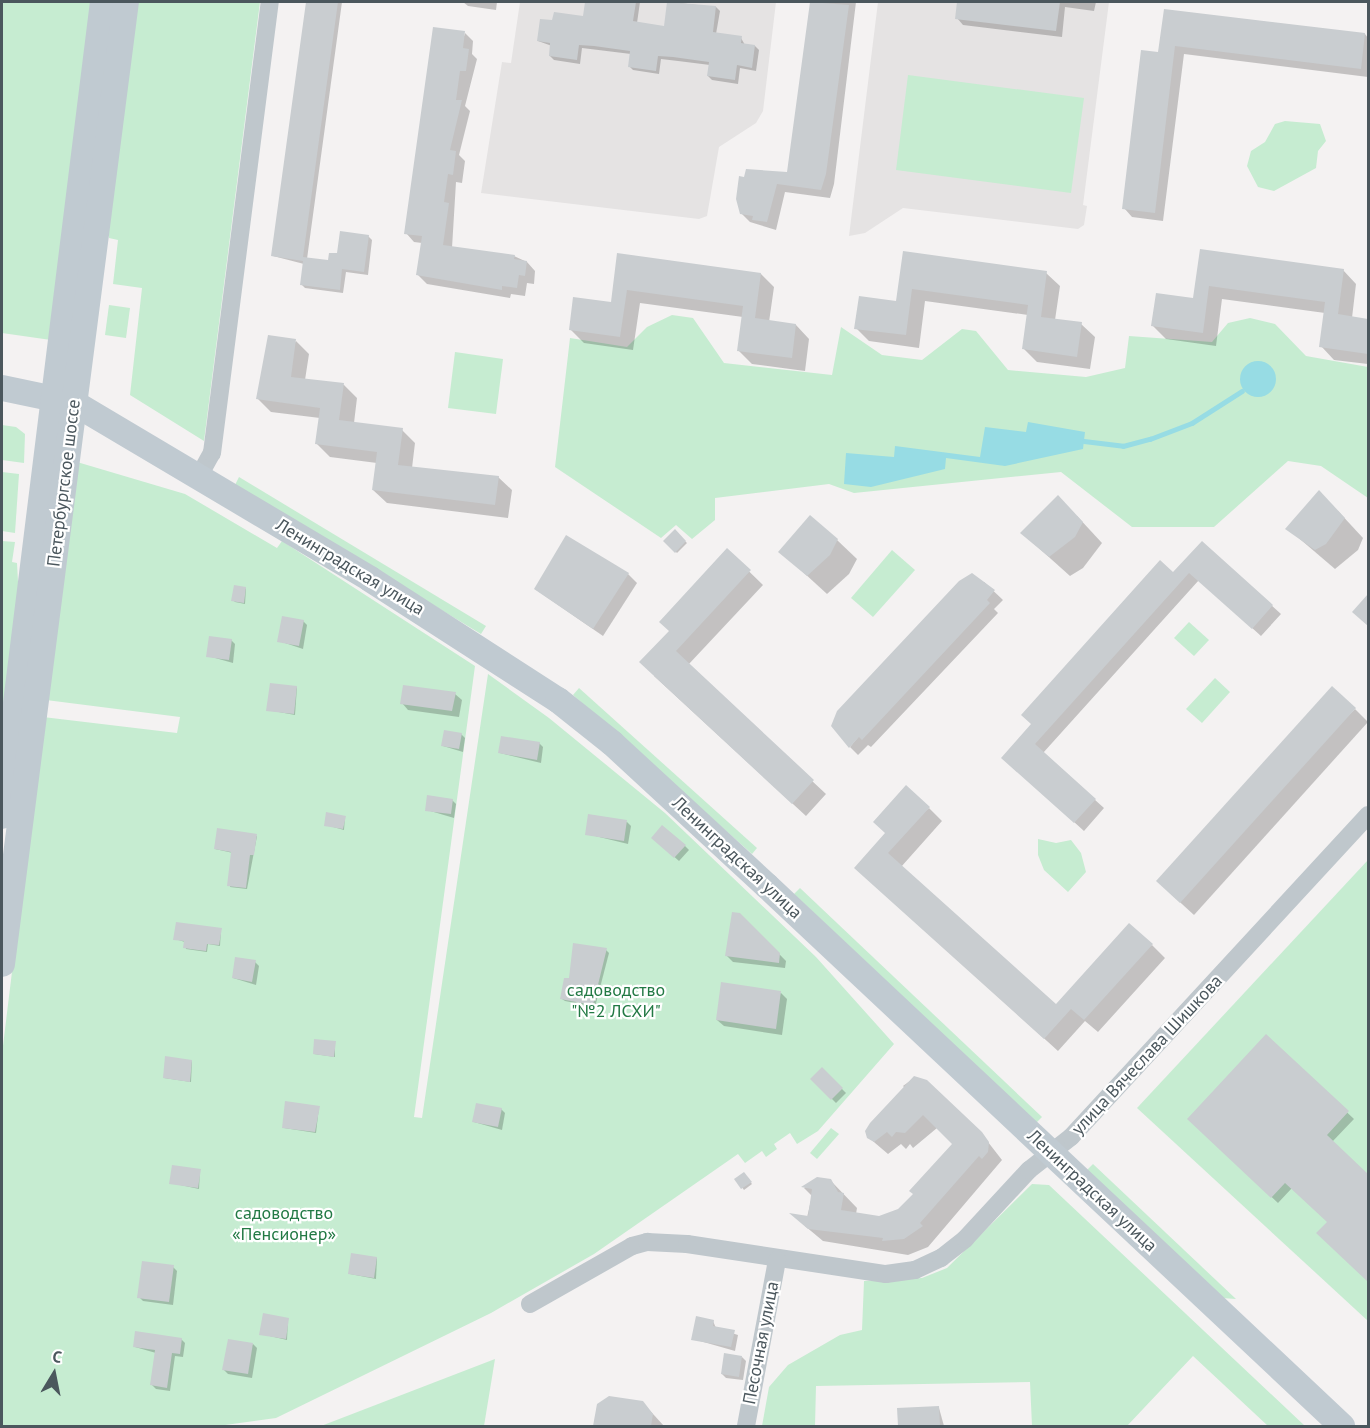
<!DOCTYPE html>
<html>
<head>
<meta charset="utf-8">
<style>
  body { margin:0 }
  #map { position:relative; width:1370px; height:1428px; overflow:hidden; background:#f4f2f2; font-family:"PT Sans",sans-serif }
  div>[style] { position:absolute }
  .education>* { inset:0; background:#e5e3e3 }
  .green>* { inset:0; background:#c6ecd1 }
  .water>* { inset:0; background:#97dce4 }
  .round { border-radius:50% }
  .shadow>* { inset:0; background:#0003 }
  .stream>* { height:4.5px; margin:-2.25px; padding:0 2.25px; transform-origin:2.25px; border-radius:2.25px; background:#97dce4 }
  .building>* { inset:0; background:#c9cdd0 }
  .street>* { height:18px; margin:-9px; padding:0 9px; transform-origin:9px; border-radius:9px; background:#bfc7cc }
  .secondary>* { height:26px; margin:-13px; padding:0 13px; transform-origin:13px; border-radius:13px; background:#c0cad1 }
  span { translate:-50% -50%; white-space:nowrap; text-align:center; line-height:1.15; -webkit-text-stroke:4.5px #fff; paint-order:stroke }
  .street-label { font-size:18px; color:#4b575d }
  .park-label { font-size:18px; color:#227944 }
  .frame { position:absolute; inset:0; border:3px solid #4b575d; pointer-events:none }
  .north { position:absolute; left:24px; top:1344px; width:60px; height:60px; -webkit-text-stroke:4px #fff; paint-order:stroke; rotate:10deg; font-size:16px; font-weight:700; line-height:24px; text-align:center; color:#4b575d }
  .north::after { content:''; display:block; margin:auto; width:21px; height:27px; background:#4b575d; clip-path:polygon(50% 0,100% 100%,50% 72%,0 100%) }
</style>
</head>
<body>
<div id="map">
  <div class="education">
    <div style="clip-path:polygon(520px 2px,776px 2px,763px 111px,756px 123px,719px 147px,707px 216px,699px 219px,481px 193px,502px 62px,511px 63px)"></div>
    <div style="clip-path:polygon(878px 2px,1109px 2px,1083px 205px,1087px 206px,1084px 225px,1078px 229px,903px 208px,865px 233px,849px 236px)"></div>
  </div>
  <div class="green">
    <div style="clip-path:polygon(2px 2px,91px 2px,51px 340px,2px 333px)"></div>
    <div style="clip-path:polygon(136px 2px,260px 2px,204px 441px,130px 395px,142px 288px,113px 284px,118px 240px,109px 238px,109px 210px)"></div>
    <div style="clip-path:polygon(908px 75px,1084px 98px,1071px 193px,896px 170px)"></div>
    <div style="clip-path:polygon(1285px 121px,1320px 124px,1326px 141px,1318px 151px,1316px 168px,1274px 191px,1258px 187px,1247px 166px,1251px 151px,1265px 142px,1275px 124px)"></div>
    <div style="clip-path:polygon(109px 305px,130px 308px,126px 338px,105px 335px)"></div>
    <div style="clip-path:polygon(672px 315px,693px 318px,724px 363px,832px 375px,841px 327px,882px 355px,922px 360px,962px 329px,976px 331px,1008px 370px,1086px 377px,1125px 368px,1129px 336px,1212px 342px,1228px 323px,1250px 318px,1275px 324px,1306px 356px,1368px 367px,1368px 498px,1321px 466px,1288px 461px,1214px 527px,1132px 527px,1061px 472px,854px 493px,829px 484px,715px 498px,715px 520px,692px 539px,676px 525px,661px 538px,555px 467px,570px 338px,627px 347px,647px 327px)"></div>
    <div style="clip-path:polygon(455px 352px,503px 359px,496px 414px,448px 408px)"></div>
    <div style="clip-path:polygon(2px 425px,16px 427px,25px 434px,24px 463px,2px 460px)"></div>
    <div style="clip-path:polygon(77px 462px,185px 494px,277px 548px,282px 541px,475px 666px,414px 1117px,422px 1118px,488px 674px,549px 718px,665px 813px,816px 957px,894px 1044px,818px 1131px,797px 1144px,790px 1133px,774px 1144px,777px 1149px,766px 1157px,762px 1151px,745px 1163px,738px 1154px,594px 1254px,491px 1313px,276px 1418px,218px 1426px,2px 1426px,2px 1054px,43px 717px,177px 733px,180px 717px,46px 700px)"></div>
    <div style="clip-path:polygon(2px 472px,19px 474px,15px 533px,2px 531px)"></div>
    <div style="clip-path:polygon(239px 477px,486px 626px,481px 634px,235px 485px)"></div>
    <div style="clip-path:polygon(2px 541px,15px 542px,12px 562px,17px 563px,19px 600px,2px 740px)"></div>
    <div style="clip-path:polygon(892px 550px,915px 570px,873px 617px,851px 598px)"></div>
    <div style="clip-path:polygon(1189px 622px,1209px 640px,1194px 656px,1174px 638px)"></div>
    <div style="clip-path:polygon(1215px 678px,1230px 692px,1202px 723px,1186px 709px)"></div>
    <div style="clip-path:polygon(579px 688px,757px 848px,752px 854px,573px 695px)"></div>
    <div style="clip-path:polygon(1038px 839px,1056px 843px,1071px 840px,1081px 853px,1086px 872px,1068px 892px,1044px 870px,1038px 855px)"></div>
    <div style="clip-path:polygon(1368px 860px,1368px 1321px,1137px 1108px)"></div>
    <div style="clip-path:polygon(800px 888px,1042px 1117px,1036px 1123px,794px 894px)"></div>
    <div style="clip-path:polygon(831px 1128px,839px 1134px,817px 1159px,810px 1153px)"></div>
    <div style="clip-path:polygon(1093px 1164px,1236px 1299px,1222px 1298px,1087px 1170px)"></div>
    <div style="clip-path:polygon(1032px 1184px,1049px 1185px,1305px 1426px,1268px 1426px,1193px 1356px,1127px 1426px,1032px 1426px,1030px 1382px,816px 1386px,815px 1426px,762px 1426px,769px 1387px,788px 1365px,840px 1335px,862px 1330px,864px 1281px,922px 1278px,947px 1268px)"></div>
    <div style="clip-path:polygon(495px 1359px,484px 1426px,321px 1426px)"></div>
  </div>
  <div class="water">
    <div class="round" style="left:1240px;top:361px;width:36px;height:36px"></div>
    <div style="clip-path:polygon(1028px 422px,1085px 432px,1083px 449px,1005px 466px,946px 458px,945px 469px,871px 487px,844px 484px,846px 453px,894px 457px,895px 446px,980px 457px,985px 427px,1026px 432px)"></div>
  </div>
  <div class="shadow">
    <div style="clip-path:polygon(307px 2px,342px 2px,307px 259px,329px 262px,368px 236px,372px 240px,368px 275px,346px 272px,343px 293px,305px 288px,301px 284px,304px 264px,273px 256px)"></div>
    <div style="clip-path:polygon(463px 2px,497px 2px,496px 10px,468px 6px)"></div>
    <div style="clip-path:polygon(587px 2px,640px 2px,637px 23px,665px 27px,669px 2px,716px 7px,720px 11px,716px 34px,741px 38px,745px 45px,755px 46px,759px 50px,756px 71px,740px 68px,738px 84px,712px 80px,708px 76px,710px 65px,678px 61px,661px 59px,659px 74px,633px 70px,629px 66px,631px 54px,582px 48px,580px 64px,554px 60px,550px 56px,552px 46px,538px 41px,554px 22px,585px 18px)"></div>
    <div style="clip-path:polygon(811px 2px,856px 2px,834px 184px,830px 198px,785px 192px,776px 230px,750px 222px,741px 213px,788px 173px)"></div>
    <div style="clip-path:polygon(959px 2px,1096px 2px,1094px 11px,1065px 7px,1062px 37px,963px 25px,957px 18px)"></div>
    <div style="clip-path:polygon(1165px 10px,1365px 34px,1368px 38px,1368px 77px,1184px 54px,1163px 221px,1132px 217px,1124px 208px,1160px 54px)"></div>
    <div style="clip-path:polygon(465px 33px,473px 41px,472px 54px,477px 59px,465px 106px,470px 111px,459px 155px,465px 161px,462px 183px,456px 182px,452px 248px,514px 256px,527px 262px,535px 271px,534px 284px,527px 283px,525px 296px,511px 294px,510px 298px,427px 284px,418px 275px,422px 243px,414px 242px,406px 233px)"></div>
    <div style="clip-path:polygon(1201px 251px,1343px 270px,1356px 284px,1352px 318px,1368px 320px,1368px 364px,1334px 360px,1321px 346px,1325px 313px,1222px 299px,1216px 346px,1166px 339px,1153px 326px,1194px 300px)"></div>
    <div style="clip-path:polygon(904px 253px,1046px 273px,1060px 286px,1055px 320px,1081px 324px,1095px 337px,1090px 369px,1037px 362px,1024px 349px,1028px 315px,925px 301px,919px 348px,869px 341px,856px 328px,897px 302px)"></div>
    <div style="clip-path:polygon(619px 255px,761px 274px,774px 287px,769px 322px,796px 325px,809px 339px,805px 371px,752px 364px,738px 350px,743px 317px,640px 303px,633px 350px,584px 343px,570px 329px,612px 304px)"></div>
    <div style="clip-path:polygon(296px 341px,309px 354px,305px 380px,344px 385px,357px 398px,354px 423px,402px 430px,415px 443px,412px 468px,498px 477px,512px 490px,508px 518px,387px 503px,373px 490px,377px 463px,330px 457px,316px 443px,320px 418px,271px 412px,258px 399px)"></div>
    <div style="clip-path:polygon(1338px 511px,1363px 538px,1358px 550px,1335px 569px,1287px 528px)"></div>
    <div style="clip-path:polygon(1077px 516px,1102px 543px,1083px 568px,1070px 576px,1022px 533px)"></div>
    <div style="clip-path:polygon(675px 532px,687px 543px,677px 553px,665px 541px)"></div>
    <div style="clip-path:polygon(837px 540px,857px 559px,849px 574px,827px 594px,780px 551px)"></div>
    <div style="clip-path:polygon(1202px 543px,1281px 614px,1261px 636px,1199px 580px,1043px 753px,1104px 808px,1084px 831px,1012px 766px)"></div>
    <div style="clip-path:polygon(727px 550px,763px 585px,688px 665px,826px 794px,806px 816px,654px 676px,670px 631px)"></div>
    <div style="clip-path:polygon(628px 574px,637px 583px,603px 636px,535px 589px)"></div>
    <div style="clip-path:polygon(984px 582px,1003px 600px,994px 609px,998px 613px,871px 747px,868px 745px,858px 755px,850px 747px)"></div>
    <div style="clip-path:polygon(246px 588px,245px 604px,235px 602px,233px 600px)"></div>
    <div style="clip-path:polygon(303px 621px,307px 625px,303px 649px,279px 641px)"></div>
    <div style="clip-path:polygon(231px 640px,235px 644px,233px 663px,208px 656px)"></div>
    <div style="clip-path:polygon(297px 687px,295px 715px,268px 710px)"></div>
    <div style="clip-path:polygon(455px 694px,462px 700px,459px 717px,408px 710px,402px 703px)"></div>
    <div style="clip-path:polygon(1355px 709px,1368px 722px,1194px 915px,1171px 894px)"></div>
    <div style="clip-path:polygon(461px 734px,465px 738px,463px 752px,443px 746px)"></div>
    <div style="clip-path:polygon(539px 743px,543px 747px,541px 763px,500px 753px)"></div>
    <div style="clip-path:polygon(452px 800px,456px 804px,454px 818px,427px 810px)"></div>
    <div style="clip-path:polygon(929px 808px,942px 821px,901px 867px,1056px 1006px,1152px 945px,1165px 958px,1098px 1032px,1085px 1021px,1058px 1051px,856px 868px)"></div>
    <div style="clip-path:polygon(345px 817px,344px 830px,326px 825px)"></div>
    <div style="clip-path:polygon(627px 822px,631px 826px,628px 844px,587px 834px)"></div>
    <div style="clip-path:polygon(257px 836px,247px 889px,230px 887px,233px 853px,215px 849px)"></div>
    <div style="clip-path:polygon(653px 838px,685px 846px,689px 850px,679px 861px)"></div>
    <div style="clip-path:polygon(740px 914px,786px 961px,785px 968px,733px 962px,727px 956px)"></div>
    <div style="clip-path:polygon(221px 929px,220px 946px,208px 944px,207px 952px,186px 949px,185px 942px,175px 939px)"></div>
    <div style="clip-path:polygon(606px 950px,609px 953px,595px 1007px,565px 1001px,562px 999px,570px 980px)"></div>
    <div style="clip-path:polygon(255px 962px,259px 966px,256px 985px,233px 978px)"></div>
    <div style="clip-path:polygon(781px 993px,787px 999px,782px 1035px,724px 1026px,717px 1020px)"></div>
    <div style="clip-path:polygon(1266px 1036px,1354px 1119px,1332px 1142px,1368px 1176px,1368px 1281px,1318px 1233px,1329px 1222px,1292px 1188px,1278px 1203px,1189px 1119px)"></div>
    <div style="clip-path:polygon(335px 1043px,335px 1057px,314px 1054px)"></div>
    <div style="clip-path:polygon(192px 1061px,191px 1082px,164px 1078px)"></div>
    <div style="clip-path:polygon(822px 1069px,846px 1093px,836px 1103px,812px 1079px)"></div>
    <div style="clip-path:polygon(914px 1078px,981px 1133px,1002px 1160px,928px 1247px,908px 1255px,823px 1241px,805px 1226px,812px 1196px,804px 1188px,817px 1179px,831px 1181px,857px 1208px,856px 1214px,879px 1218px,898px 1210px,915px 1195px,954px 1144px,937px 1128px,913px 1148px,910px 1144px,906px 1149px,901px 1144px,888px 1154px,868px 1137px,905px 1088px,903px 1086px)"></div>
    <div style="clip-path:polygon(319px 1107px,316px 1133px,284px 1128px)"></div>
    <div style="clip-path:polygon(501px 1109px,505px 1113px,502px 1130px,474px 1122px)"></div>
    <div style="clip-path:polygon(200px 1170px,199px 1189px,171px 1183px)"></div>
    <div style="clip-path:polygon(744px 1174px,752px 1184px,744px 1190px,736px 1179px)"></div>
    <div style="clip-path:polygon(377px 1258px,376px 1279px,350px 1274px)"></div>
    <div style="clip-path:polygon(173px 1267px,177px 1271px,173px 1305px,143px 1301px,139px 1297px)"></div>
    <div style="clip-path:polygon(288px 1319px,287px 1340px,261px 1334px)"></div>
    <div style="clip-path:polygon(713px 1321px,716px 1328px,738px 1335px,735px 1351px,693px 1339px)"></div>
    <div style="clip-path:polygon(181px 1339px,185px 1343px,183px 1357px,175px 1356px,170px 1391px,156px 1389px,152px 1385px,156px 1353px,135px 1347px)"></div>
    <div style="clip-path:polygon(253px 1344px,257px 1348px,252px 1378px,228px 1374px,224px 1370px)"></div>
    <div style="clip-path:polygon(742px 1357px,746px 1361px,743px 1380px,726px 1378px,722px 1374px)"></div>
    <div style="clip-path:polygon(643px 1403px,664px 1426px,595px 1426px,598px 1405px)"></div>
    <div style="clip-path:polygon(939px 1408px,944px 1426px,900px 1426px,899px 1410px)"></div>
  </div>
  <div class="stream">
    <div style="left:1084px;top:441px;width:39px;rotate:7deg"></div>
    <div style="left:1123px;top:446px;width:28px;rotate:-15deg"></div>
    <div style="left:1150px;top:439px;width:45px;rotate:-20.9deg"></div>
    <div style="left:1192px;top:423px;width:59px;rotate:-32.6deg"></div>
  </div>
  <div class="building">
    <div style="clip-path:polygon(306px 2px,338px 2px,303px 257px,328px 260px,329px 253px,337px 253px,340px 231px,369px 235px,364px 272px,342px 269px,340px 290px,300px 285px,303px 261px,271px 256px)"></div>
    <div style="clip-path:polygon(585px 2px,636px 2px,633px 21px,664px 26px,667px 2px,716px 6px,713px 32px,742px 36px,741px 43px,755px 45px,752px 68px,737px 65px,735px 80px,707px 76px,709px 62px,673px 57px,658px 56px,656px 71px,628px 67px,630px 51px,594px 46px,579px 45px,577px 60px,549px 56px,550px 43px,537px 41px,540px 19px,552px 20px,554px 12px,583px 16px)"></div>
    <div style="clip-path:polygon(810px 2px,849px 5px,826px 174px,821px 190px,777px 184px,767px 222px,752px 220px,753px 216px,740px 214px,736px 199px,739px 176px,744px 177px,746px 169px,787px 172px)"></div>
    <div style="clip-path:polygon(957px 2px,1060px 2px,1056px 31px,955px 19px)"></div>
    <div style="clip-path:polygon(1164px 9px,1365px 33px,1361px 69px,1175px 46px,1155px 213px,1122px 209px,1141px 50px,1158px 52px)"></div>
    <div style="clip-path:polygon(433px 27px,465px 31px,463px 48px,469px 49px,466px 71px,460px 71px,456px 100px,462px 100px,450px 150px,456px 151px,453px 175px,448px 174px,444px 202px,449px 203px,443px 245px,515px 255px,514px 259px,527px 261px,525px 276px,519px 275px,517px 288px,502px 286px,502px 290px,416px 275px,422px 236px,404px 234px)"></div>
    <div style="clip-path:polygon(1200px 249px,1344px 269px,1338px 314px,1368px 319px,1368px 354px,1319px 347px,1325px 302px,1209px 286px,1203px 333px,1151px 326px,1156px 293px,1193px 298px)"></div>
    <div style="clip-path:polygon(903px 251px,1047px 271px,1041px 317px,1082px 322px,1077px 357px,1022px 349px,1028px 305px,912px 289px,906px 335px,854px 329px,859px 296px,896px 301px)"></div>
    <div style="clip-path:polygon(617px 253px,761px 273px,755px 318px,796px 324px,792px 358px,737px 351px,743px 306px,627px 290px,620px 337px,569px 330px,573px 297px,611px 302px)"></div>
    <div style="clip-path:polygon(268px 335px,296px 339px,291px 377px,344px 383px,339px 420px,403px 428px,398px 465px,499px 476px,495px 505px,372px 490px,377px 452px,315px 444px,320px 408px,256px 399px)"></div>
    <div style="clip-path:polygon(1319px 490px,1345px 518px,1326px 544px,1315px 550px,1285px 529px)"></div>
    <div style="clip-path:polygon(1058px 495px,1083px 522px,1075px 537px,1049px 557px,1020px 533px)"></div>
    <div style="clip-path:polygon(810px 515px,838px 539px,830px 555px,807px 576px,778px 552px)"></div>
    <div style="clip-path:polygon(675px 529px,686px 541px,675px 553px,663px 541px)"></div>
    <div style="clip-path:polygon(566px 535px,629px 573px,593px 629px,534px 589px)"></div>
    <div style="clip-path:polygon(1202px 541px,1273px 605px,1252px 629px,1189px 573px,1035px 744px,1096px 799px,1074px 823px,1001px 758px,1031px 724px,1021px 715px,1160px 560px,1173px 572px)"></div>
    <div style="clip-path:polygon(727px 548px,751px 570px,676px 651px,814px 780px,792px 804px,639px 662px,669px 631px,659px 622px)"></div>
    <div style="clip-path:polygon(972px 573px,995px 590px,987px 600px,990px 603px,862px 740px,859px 737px,849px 748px,831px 726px,837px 711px,959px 581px)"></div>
    <div style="clip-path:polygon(234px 585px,246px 587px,244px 603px,231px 601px)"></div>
    <div style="clip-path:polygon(1368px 594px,1368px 626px,1352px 612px)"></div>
    <div style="clip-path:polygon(282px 616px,304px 620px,299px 646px,277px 642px)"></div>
    <div style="clip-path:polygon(209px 636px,232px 639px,229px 660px,206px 657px)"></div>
    <div style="clip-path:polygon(270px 683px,297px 686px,294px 714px,266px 711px)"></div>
    <div style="clip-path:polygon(403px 685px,456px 692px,452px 711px,400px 704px)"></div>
    <div style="clip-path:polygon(1332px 686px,1356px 708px,1180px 903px,1156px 881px)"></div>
    <div style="clip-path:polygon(444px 730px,462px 733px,459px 749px,441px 746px)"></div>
    <div style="clip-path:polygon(501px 736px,540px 742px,537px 760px,498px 753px)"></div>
    <div style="clip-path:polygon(906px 785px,930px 807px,888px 853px,1056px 1004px,1129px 923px,1153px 944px,1084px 1020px,1071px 1009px,1044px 1039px,854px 868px,885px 833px,873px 822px)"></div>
    <div style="clip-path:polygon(427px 795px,453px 799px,451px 814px,425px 811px)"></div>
    <div style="clip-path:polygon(326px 812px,346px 816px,343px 829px,324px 826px)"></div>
    <div style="clip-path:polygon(588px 814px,627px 820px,624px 841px,585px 835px)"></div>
    <div style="clip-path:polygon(662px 825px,686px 845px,674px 858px,651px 838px)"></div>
    <div style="clip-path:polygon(217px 828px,257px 834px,254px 855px,250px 855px,246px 888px,227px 886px,231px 852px,214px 849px)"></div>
    <div style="clip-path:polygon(732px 912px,740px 913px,780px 953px,779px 963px,725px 956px)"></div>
    <div style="clip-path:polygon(176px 922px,222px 928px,219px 945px,207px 944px,206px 951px,183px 948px,184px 941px,173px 940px)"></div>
    <div style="clip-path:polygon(573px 943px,607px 948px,593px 1005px,560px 999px,564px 978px,569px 978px)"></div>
    <div style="clip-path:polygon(235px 957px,256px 960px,252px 982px,232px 978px)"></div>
    <div style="clip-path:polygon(721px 982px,781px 991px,776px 1029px,716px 1020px)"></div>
    <div style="clip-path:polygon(1266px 1034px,1349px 1111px,1327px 1135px,1368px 1174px,1368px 1282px,1316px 1233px,1327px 1222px,1285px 1183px,1271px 1198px,1187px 1119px)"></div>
    <div style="clip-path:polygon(314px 1039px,336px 1041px,334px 1057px,313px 1054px)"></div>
    <div style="clip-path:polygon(165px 1056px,192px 1060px,190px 1082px,163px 1078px)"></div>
    <div style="clip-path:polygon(822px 1067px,843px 1088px,831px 1100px,810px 1079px)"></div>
    <div style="clip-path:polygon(914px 1076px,927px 1080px,982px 1132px,989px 1142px,988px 1152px,982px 1159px,979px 1156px,920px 1223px,923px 1226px,904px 1239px,882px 1241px,883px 1238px,808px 1229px,789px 1213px,808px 1216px,812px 1189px,801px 1187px,817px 1177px,831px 1179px,838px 1192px,844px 1193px,841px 1210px,879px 1216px,898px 1209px,913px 1194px,909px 1191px,952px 1144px,923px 1115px,905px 1133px,896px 1132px,892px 1137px,887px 1132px,874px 1142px,867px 1138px,865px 1131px,870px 1123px)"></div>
    <div style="clip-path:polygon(285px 1101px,320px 1106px,315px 1132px,282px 1128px)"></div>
    <div style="clip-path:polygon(476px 1103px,502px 1108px,498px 1127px,472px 1122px)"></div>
    <div style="clip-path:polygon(172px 1165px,201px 1169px,198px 1188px,169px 1184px)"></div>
    <div style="clip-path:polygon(744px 1172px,752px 1182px,741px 1189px,734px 1179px)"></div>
    <div style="clip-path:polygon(351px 1253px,377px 1257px,374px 1278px,348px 1274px)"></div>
    <div style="clip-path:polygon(142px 1261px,174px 1265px,169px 1302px,137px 1298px)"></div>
    <div style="clip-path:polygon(263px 1313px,289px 1318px,286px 1339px,259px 1335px)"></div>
    <div style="clip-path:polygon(696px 1316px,714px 1320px,713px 1326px,735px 1330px,731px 1347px,691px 1340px)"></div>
    <div style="clip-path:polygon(135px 1331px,182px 1338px,180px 1354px,172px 1353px,167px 1388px,150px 1385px,155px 1350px,133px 1347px)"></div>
    <div style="clip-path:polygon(228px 1339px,253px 1343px,248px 1374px,222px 1370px)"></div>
    <div style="clip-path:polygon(724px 1353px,742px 1356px,739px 1377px,721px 1374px)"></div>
    <div style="clip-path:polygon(609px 1396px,643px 1401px,653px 1414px,651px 1426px,593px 1426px,597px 1404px)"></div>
    <div style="clip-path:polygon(939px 1406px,940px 1426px,898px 1426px,897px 1408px)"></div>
  </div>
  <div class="street">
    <div style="left:199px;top:476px;width:26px;rotate:-61deg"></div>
    <div style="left:212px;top:453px;width:455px;rotate:-82.7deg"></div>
    <div style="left:530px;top:1304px;width:117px;rotate:-29.6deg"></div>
    <div style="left:632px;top:1246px;width:16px;rotate:-15deg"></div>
    <div style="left:647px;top:1242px;width:40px;rotate:2.9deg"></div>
    <div style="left:687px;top:1244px;width:201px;rotate:8.6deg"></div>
    <div style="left:886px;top:1274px;width:29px;rotate:-8deg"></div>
    <div style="left:915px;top:1270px;width:29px;rotate:-25deg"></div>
    <div style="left:941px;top:1258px;width:31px;rotate:-38deg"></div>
    <div style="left:965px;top:1239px;width:94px;rotate:-47.2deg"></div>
    <div style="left:1029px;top:1170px;width:53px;rotate:-38.2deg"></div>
    <div style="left:1071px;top:1137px;width:438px;rotate:-47.3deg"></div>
    <div style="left:746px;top:1426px;width:169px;rotate:-79.4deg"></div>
  </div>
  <div class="secondary">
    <div style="left:2px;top:388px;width:74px;rotate:11.8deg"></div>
    <div style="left:74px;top:403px;width:344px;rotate:30.7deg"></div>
    <div style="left:370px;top:579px;width:224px;rotate:32.8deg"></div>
    <div style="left:558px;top:700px;width:69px;rotate:38.5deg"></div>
    <div style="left:612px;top:743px;width:211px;rotate:42.7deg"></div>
    <div style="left:767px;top:886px;width:789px;rotate:43.2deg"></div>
    <div style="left:2px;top:816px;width:820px;rotate:-82.93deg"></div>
    <div style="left:2px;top:964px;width:970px;rotate:-82.66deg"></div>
  </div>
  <div class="street-label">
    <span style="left:64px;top:483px;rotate:-83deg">Петербургское шоссе</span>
    <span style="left:350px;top:567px;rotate:31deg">Ленинградская улица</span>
    <span style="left:737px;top:858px;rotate:43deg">Ленинградская улица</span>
    <span style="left:1147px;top:1055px;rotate:-47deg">улица Вячеслава Шишкова</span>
    <span style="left:1092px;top:1191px;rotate:43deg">Ленинградская улица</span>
    <span style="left:761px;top:1343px;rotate:-79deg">Песочная улица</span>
  </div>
  <div class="park-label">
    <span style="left:616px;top:1001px">садоводство<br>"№2 ЛСХИ"</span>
    <span style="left:284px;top:1224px">садоводство<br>«Пенсионер»</span>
  </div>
  <div class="frame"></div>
  <div class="north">С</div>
</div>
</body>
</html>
